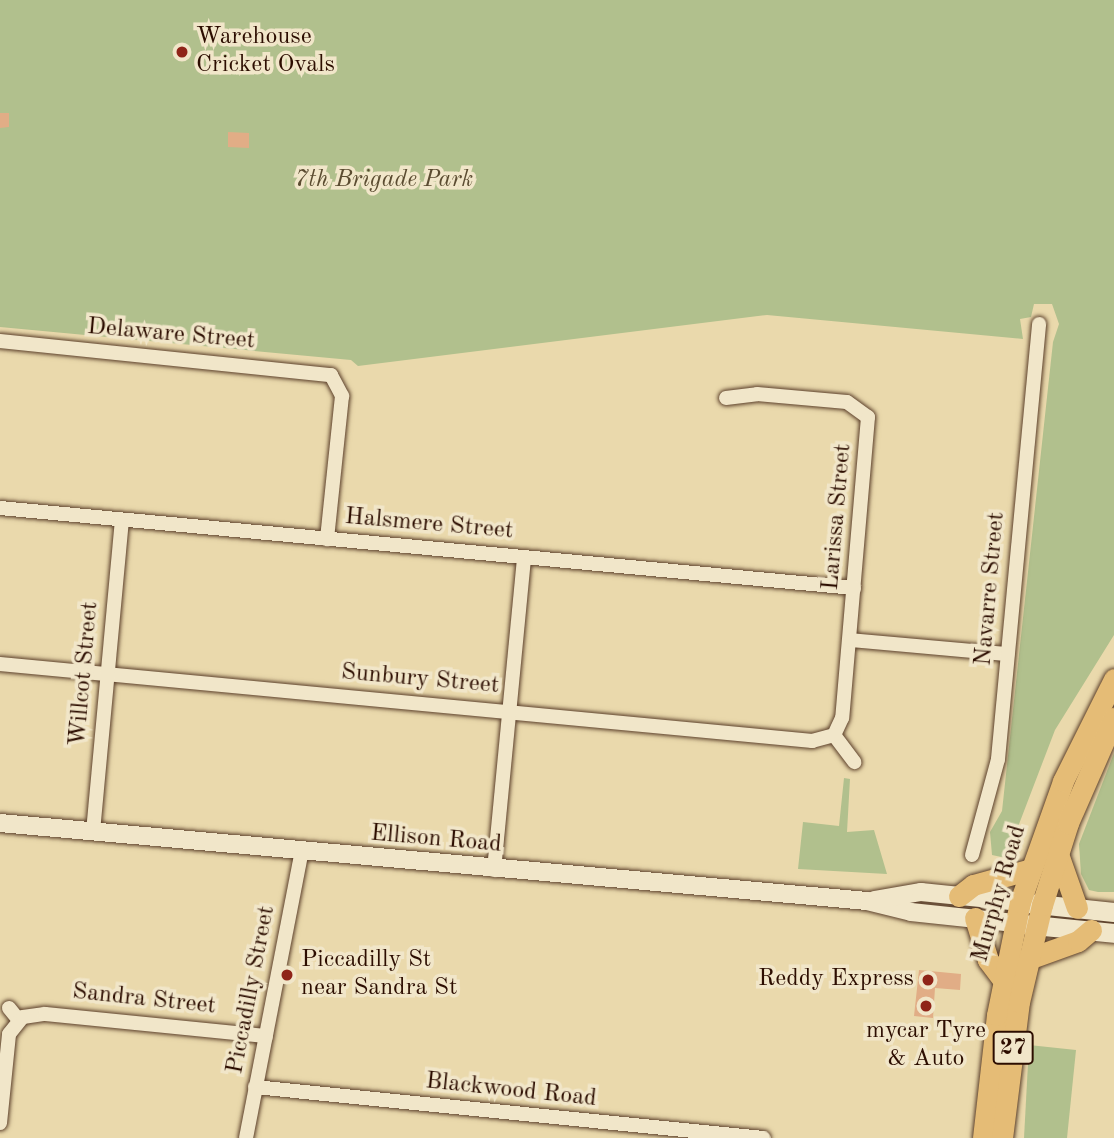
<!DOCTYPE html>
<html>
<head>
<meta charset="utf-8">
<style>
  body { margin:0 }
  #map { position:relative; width:1114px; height:1138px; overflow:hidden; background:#ead9ac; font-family:"Old Standard TT",serif }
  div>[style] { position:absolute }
  .green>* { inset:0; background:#b1c08d }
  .building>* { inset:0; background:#e1ad86 }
  .roads { filter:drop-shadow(0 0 2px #5c402b) drop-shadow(0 0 2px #5c402b) }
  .minor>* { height:14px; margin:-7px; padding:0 7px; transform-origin:7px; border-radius:7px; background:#f1e6c9 }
  .tertiary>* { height:18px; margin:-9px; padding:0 9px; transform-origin:9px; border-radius:9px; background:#f1e6c9 }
  .secondary>* { height:19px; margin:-9.5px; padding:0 9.5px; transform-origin:9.5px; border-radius:9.5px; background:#f1e6c9 }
  .primary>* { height:21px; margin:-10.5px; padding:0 10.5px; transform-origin:10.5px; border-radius:10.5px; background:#e5bc76 }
  .dots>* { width:19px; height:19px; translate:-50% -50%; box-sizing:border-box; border:4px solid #f1e6c9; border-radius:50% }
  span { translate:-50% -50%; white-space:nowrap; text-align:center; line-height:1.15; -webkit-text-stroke:7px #f1e6c9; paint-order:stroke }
  .shield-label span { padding:2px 5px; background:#f1e6c9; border:2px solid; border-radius:5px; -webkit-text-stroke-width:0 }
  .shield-label { font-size:23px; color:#2c0d00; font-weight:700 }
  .poi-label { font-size:24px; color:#2c0d00 }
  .left { translate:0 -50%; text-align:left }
  .right { translate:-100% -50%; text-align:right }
  .park-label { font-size:24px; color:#5b4c31; font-style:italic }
  .street-label { font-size:24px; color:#2c0d00 }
</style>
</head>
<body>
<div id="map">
  <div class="green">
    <div style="clip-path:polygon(0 0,1114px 0,1114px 635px,1055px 730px,1006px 858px,992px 855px,990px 832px,1002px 811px,1053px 342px,1059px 324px,1052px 304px,1034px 304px,1031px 317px,1020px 319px,1023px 339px,767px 315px,358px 366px,351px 360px,0 327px)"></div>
    <div style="clip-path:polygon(1114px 753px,1114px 892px,1098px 892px,1089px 890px,1081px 874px,1079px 844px)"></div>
    <div style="clip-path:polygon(844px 778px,850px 779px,847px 832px,874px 830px,887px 874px,798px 869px,803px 822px,839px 826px)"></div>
    <div style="clip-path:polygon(1029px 1045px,1076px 1050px,1067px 1138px,1024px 1138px)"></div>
  </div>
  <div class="building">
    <div style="clip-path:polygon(0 113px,9px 113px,9px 127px,0 128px)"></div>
    <div style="clip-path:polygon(228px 132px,249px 133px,249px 148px,228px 147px)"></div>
    <div style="clip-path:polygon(919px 970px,961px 974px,960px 990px,935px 988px,933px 1018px,914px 1016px)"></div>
  </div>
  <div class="roads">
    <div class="minor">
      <div style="left:0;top:341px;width:333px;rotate:5.9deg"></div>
      <div style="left:331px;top:375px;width:24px;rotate:62deg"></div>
      <div style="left:342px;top:396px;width:144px;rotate:96deg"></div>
      <div style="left:726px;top:398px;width:31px;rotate:-7deg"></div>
      <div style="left:757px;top:394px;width:90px;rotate:5.1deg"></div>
      <div style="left:847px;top:402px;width:26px;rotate:36deg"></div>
      <div style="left:868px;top:417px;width:302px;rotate:94.9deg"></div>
      <div style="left:842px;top:718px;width:19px;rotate:115deg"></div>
      <div style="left:834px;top:735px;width:34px;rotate:53deg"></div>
      <div style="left:0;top:508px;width:858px;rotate:5.35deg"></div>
      <div style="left:850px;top:640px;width:158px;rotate:5.1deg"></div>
      <div style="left:0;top:664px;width:816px;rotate:5.42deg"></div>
      <div style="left:812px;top:741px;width:23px;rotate:-15deg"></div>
      <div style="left:93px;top:832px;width:313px;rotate:-84.7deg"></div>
      <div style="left:972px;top:855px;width:99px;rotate:-74.8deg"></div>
      <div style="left:998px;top:759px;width:437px;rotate:-84.6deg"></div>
      <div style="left:494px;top:870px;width:314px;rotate:-84.5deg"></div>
      <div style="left:9px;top:1008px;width:14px;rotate:51deg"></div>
      <div style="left:255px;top:1087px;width:511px;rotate:5.73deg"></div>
      <div style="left:0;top:1123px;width:89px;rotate:-84.2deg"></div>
      <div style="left:9px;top:1034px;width:22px;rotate:-51deg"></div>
      <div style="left:23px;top:1017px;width:22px;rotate:-8deg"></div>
      <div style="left:45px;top:1014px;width:222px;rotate:5.7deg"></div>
      <div style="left:246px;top:1138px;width:292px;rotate:-79deg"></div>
    </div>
    <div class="tertiary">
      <div style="left:0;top:823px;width:871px;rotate:5.14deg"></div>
      <div style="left:867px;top:901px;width:45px;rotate:14deg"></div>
      <div style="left:911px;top:912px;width:104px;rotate:6.1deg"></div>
      <div style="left:874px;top:900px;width:48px;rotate:-9.7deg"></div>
      <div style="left:921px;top:892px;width:100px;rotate:5.8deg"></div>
    </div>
    <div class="secondary">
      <div style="left:1028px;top:903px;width:86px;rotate:6deg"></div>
      <div style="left:1023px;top:924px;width:91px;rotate:5.6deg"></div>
    </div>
    <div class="primary">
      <div style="left:1058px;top:854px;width:57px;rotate:70.6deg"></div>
      <div style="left:959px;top:896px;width:18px;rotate:-38deg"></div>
      <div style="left:973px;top:885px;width:60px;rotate:-15.4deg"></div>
      <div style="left:975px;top:918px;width:44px;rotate:72.8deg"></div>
      <div style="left:988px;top:960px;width:25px;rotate:53deg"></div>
      <div style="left:1028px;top:959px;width:53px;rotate:-19.8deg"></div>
      <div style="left:1078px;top:941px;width:17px;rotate:-40deg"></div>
      <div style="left:983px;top:1138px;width:124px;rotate:-83.5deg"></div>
      <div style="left:997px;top:1015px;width:115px;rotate:-78.5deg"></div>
      <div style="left:1020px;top:902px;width:128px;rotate:-70.4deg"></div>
      <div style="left:1063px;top:781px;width:114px;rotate:-63.4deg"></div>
      <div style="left:1002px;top:1138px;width:137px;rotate:-82.9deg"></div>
      <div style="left:1019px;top:1002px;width:100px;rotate:-76.7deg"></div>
      <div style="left:1042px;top:905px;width:86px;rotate:-72.4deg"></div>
      <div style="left:1068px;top:823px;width:115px;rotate:-66.3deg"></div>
    </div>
  </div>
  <div class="dots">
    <div style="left:182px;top:52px;background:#8f2418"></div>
    <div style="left:287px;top:975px;background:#8f2418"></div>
    <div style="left:928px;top:980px;background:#8f2418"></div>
    <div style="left:926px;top:1006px;background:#8f2418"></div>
  </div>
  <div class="shield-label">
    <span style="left:1013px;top:1048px">27</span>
  </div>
  <div class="poi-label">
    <span class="left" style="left:196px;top:52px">Warehouse<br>Cricket Ovals</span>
    <span class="left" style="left:301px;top:975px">Piccadilly St<br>near Sandra St</span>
    <span class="right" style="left:914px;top:980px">Reddy Express</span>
    <span style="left:926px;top:1046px">mycar Tyre<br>&amp; Auto</span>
  </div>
  <div class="park-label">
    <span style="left:384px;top:181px">7th Brigade Park</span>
  </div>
  <div class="street-label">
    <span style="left:171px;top:335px;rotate:5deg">Delaware Street</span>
    <span style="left:838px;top:517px;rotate:-85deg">Larissa Street</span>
    <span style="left:429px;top:525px;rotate:5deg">Halsmere Street</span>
    <span style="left:991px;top:589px;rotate:-85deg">Navarre Street</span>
    <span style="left:85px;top:674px;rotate:-85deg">Willcot Street</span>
    <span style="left:420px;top:680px;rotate:5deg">Sunbury Street</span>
    <span style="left:436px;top:840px;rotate:5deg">Ellison Road</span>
    <span style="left:1000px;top:894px;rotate:-74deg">Murphy Road</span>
    <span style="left:252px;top:990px;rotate:-79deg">Piccadilly Street</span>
    <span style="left:144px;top:1000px;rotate:6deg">Sandra Street</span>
    <span style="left:511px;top:1091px;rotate:6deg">Blackwood Road</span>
  </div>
</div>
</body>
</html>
